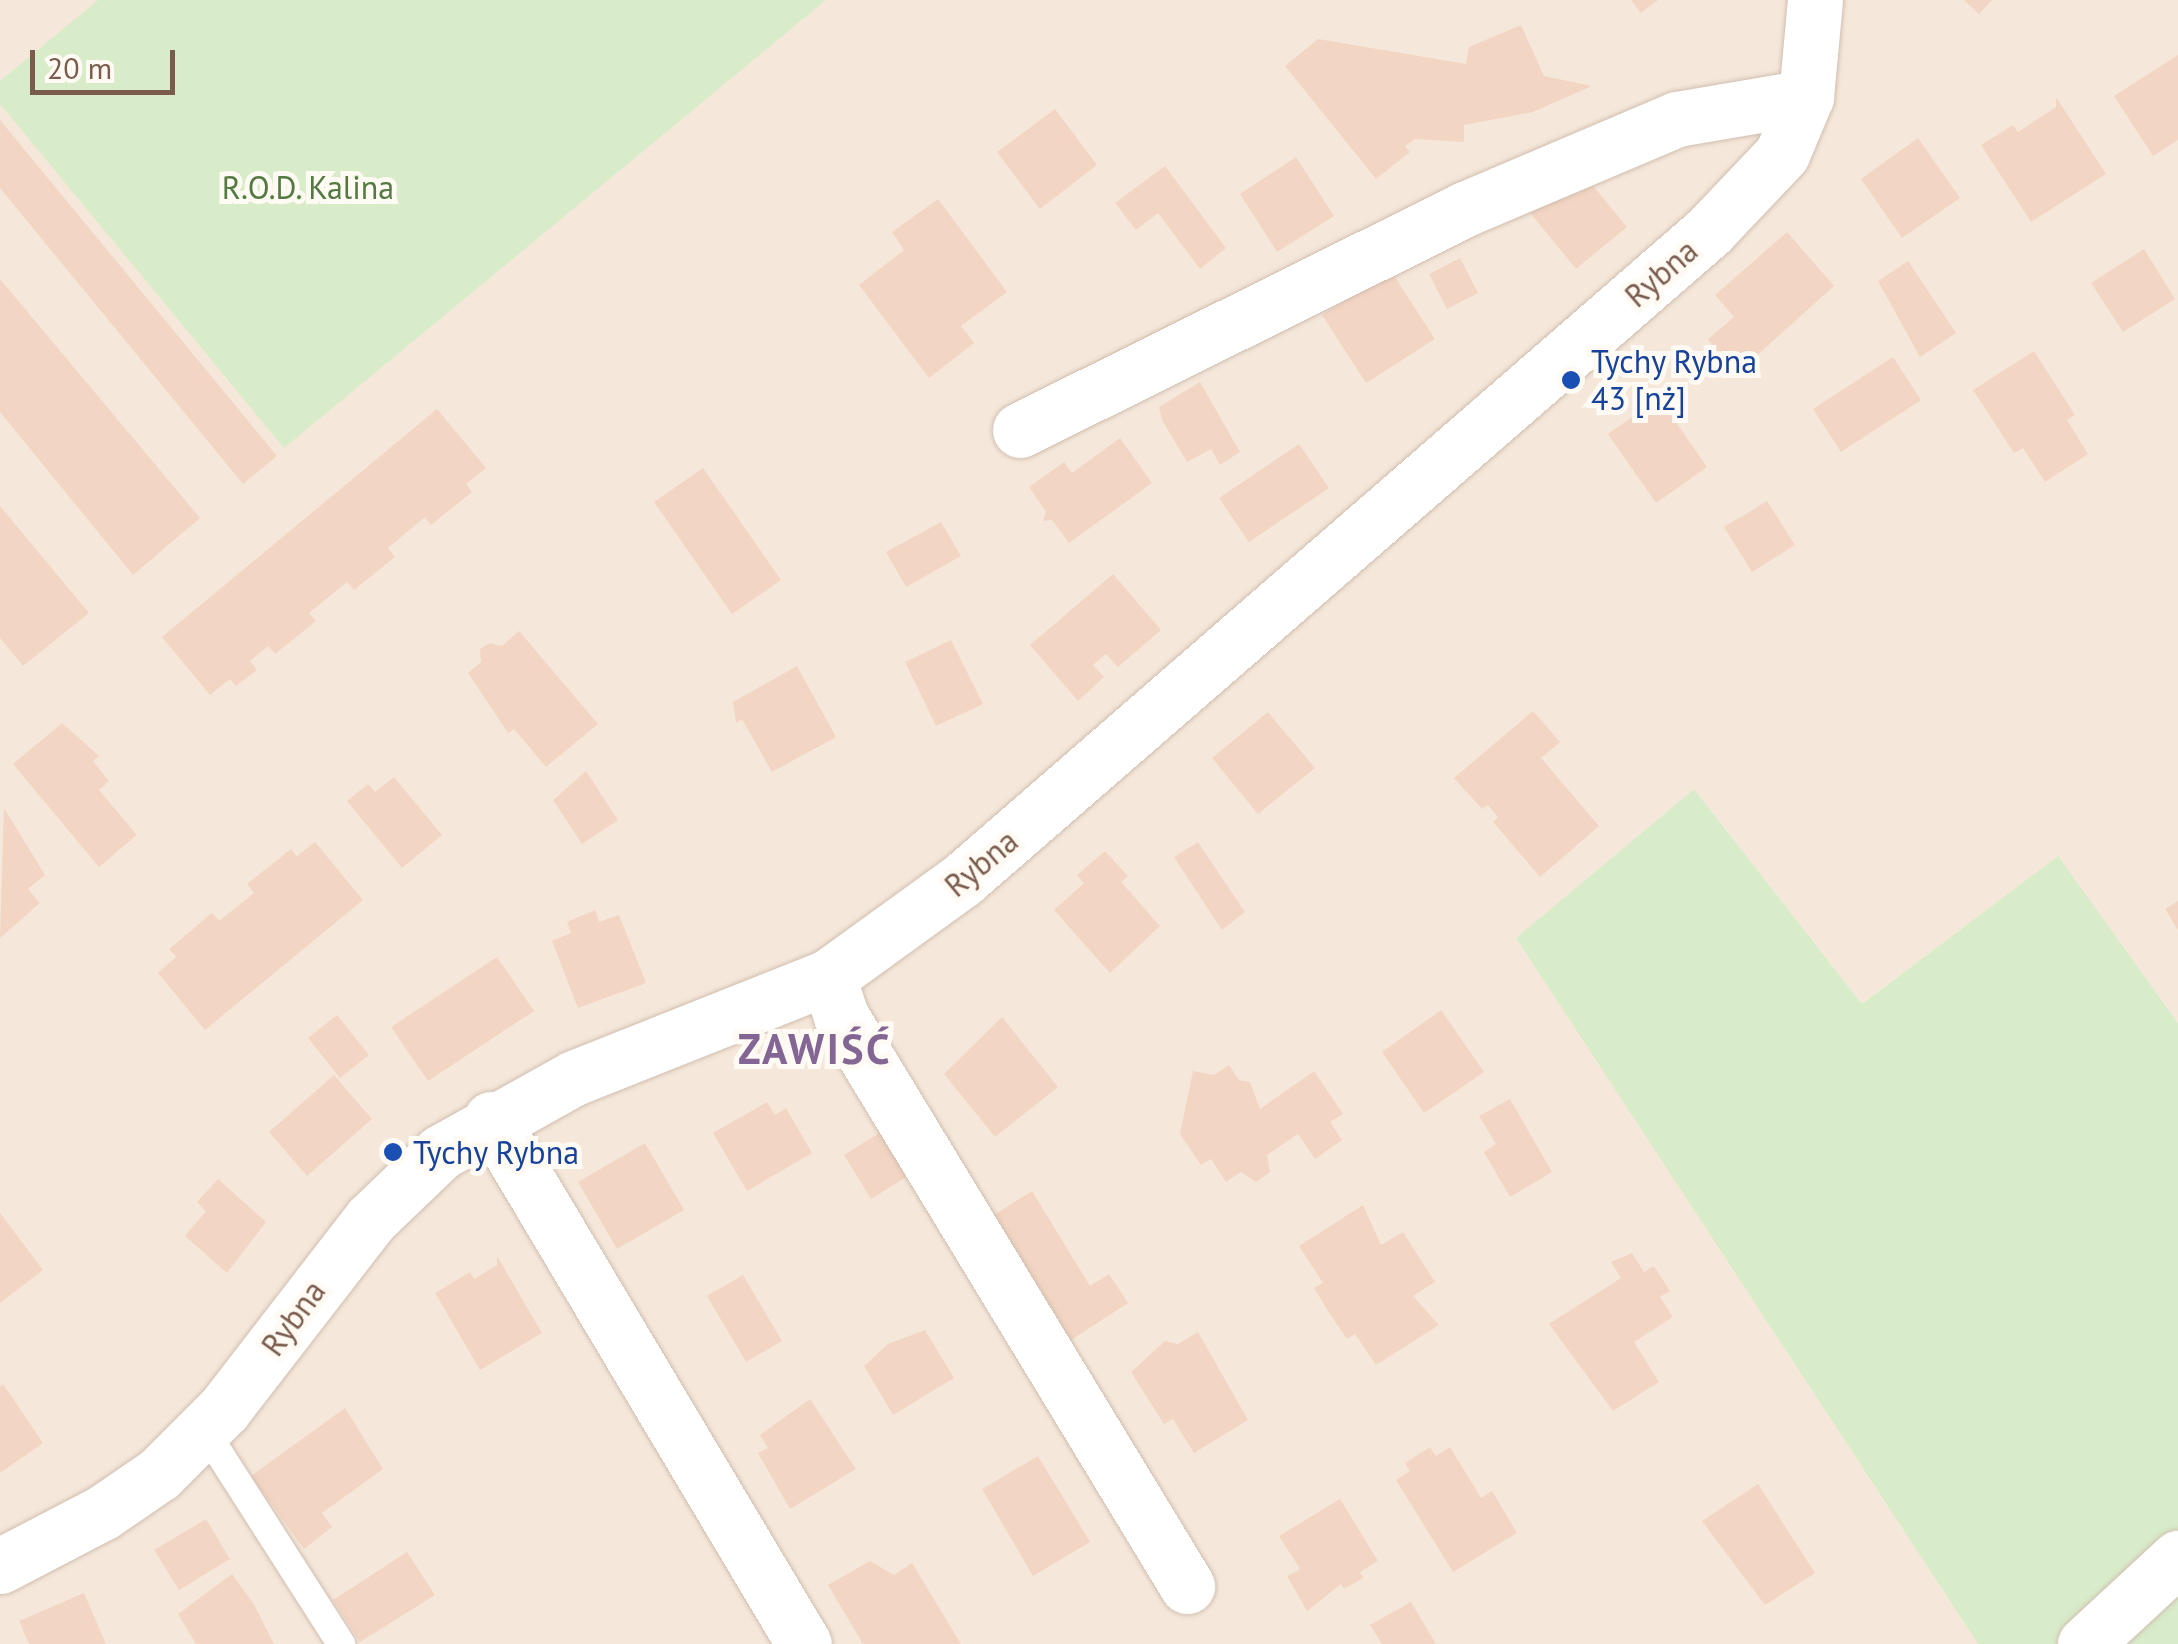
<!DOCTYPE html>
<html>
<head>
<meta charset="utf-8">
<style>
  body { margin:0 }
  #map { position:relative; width:2178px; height:1644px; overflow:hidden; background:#fdf6ec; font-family:"PT Sans",sans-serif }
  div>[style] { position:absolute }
  .residential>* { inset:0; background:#f5e8da }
  .green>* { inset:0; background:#d8ecc9 }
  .building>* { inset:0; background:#f3d5c3 }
  .roads { filter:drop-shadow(0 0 2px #d1beb0) drop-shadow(0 0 2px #d1beb0) }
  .service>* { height:28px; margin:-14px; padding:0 14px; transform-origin:14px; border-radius:14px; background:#fff }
  .minor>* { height:55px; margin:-27.5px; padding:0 27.5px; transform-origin:27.5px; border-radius:27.5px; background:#fff }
  .dots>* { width:28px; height:28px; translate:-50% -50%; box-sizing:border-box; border:5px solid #fffaf3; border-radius:50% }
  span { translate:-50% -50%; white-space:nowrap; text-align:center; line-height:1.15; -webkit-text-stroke:10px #fffaf3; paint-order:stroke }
  .park-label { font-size:32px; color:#537a41 }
  .street-label { font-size:32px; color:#7a5c4d }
  .transit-label { font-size:32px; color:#164399 }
  .left { translate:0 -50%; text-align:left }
  .district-label { font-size:42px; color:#846695; font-weight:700; letter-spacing:2.5px }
  .scale { position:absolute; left:30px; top:50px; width:145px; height:45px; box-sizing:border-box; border:5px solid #7a5c4d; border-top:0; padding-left:12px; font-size:30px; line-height:35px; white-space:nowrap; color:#7a5c4d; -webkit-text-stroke:8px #fffaf3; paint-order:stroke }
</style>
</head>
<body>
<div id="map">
  <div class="residential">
    <div style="clip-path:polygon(0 0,2178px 0,2178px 1023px,2057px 857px,1862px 1004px,1694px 789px,1517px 938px,1978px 1644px,0 1644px)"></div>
  </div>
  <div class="green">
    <div style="clip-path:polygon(98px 0,826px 0,284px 448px,0 104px,0 81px)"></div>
    <div style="clip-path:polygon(1694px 789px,1862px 1004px,2058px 856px,2178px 1023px,2178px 1644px,1978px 1644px,1516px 938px)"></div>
  </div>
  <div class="building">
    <div style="clip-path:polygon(1631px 0,1658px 0,1641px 13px)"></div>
    <div style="clip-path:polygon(1964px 0,1992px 0,1979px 14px)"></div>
    <div style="clip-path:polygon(1521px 25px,1544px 76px,1592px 86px,1533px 112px,1464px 125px,1464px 142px,1415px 139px,1405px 146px,1410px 152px,1376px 179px,1285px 66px,1318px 39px,1466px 64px,1469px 47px)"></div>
    <div style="clip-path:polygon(2178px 55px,2178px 140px,2153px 156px,2114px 96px)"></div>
    <div style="clip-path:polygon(2056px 97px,2106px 174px,2031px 222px,1981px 145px,2013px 125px,2018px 132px,2056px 107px)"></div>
    <div style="clip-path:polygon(1055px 109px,1097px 165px,1040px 209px,997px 152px)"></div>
    <div style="clip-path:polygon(0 120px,277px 456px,243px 484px,0 188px)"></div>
    <div style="clip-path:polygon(1918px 138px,1960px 198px,1902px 238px,1861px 179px)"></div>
    <div style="clip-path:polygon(1296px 157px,1334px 216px,1277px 252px,1240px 194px)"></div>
    <div style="clip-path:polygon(1165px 166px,1226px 248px,1200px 269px,1158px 213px,1136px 230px,1115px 203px)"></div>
    <div style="clip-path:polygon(1589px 181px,1627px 227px,1576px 269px,1526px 208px)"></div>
    <div style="clip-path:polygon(938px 199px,1007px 292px,961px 326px,974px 343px,929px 378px,859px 285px,904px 250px,892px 232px)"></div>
    <div style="clip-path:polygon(1787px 232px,1834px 286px,1733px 377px,1708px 339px,1734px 317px,1715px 295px)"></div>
    <div style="clip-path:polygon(2144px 249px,2175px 299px,2123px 332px,2091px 283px)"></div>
    <div style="clip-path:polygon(1460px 258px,1478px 293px,1447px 309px,1429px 274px)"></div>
    <div style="clip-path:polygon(1908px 261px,1956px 333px,1920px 357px,1878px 281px)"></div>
    <div style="clip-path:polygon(1391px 271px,1435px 339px,1366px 383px,1322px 315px)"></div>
    <div style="clip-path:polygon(0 279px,200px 518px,133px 575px,0 412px)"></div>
    <div style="clip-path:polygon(2034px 351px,2075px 415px,2067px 420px,2088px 454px,2045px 482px,2023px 448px,2014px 453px,1973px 390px)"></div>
    <div style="clip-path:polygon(1893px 357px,1921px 400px,1841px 452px,1813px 409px)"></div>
    <div style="clip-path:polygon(1200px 382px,1240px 452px,1220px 465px,1211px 449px,1187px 462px,1162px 420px,1159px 407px)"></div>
    <div style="clip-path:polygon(1659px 398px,1707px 467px,1656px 503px,1608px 434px)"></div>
    <div style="clip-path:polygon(437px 409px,486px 468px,466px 484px,472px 492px,431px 525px,425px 517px,388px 548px,395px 557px,354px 590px,347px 582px,309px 613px,316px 621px,275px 654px,268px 646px,250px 661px,257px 670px,236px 686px,230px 679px,210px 695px,162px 637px)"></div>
    <div style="clip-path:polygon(1120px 438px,1152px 483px,1069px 543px,1052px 520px,1043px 521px,1046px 512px,1029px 487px,1064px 462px,1072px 473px)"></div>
    <div style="clip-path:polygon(1299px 444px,1329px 488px,1249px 542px,1219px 498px)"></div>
    <div style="clip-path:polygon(703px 468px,781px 580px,732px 614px,654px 502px)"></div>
    <div style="clip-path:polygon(1767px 501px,1795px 545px,1752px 572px,1724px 527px)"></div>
    <div style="clip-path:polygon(0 506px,89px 613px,23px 666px,0 638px)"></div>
    <div style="clip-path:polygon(941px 522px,961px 556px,906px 587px,886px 552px)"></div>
    <div style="clip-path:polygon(1113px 574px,1161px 630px,1118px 667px,1106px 654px,1093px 665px,1104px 677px,1078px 701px,1030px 645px)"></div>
    <div style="clip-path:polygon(519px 631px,598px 724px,546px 767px,514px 729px,508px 733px,468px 673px,481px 662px,480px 649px,490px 643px,502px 646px)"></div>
    <div style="clip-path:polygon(951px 640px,983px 704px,936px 726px,905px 662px)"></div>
    <div style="clip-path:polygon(797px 666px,836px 737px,772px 772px,742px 719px,736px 723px,733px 702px)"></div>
    <div style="clip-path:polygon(1533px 711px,1560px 742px,1541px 758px,1599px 826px,1540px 877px,1493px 822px,1498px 817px,1488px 805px,1482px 809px,1454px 778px)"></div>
    <div style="clip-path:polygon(1268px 712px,1315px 768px,1258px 814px,1212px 758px)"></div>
    <div style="clip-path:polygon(62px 723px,99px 756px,93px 761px,109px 781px,99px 790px,137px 835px,99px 867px,13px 764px)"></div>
    <div style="clip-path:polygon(586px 771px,618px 820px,582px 844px,553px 800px)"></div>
    <div style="clip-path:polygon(394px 777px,442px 835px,402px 868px,347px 801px,368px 784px,375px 792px)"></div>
    <div style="clip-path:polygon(4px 808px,45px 875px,28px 889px,40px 903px,0 938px)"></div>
    <div style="clip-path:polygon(315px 842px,363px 900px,205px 1030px,158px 973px,176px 957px,169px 949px,212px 913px,219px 921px,254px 893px,247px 884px,291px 849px,297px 856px)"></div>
    <div style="clip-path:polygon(1198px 842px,1245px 912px,1222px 930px,1174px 857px)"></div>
    <div style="clip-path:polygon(1105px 851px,1128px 876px,1121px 882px,1160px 926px,1110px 973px,1054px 910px,1084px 883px,1077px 875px)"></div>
    <div style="clip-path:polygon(2178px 901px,2178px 930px,2165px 909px)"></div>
    <div style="clip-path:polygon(595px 910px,599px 922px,619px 915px,646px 983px,578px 1008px,552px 941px,571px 933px,567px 922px)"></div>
    <div style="clip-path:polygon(497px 957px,534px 1011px,428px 1081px,391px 1027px)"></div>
    <div style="clip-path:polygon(1441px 1010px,1484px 1072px,1424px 1113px,1382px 1052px)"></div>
    <div style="clip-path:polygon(337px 1015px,369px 1055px,340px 1078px,308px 1038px)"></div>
    <div style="clip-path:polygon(1002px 1017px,1058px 1087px,995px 1137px,944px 1074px)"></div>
    <div style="clip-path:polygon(1229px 1065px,1239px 1080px,1250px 1082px,1260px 1109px,1314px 1071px,1343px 1114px,1330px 1122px,1342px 1140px,1315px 1159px,1298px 1134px,1267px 1155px,1270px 1172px,1256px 1182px,1241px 1172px,1226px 1182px,1211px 1159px,1201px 1165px,1180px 1134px,1193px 1071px,1214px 1075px)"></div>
    <div style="clip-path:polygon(334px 1075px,372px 1119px,307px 1176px,269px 1132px)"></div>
    <div style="clip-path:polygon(1510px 1099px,1552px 1172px,1510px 1197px,1484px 1152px,1496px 1144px,1479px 1116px)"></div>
    <div style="clip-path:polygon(767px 1102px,775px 1115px,786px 1108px,812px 1153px,747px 1191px,713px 1133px)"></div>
    <div style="clip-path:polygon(884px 1130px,911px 1174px,871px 1199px,844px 1155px)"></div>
    <div style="clip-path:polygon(645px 1143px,684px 1210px,617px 1249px,578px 1182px)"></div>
    <div style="clip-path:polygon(218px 1179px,266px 1222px,227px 1273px,185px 1236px,206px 1211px,197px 1202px)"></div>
    <div style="clip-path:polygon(1032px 1191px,1090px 1286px,1109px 1274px,1128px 1303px,1065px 1344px,989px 1218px)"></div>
    <div style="clip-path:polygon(1363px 1205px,1381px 1245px,1403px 1232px,1435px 1282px,1413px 1296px,1439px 1325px,1376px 1365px,1355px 1334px,1347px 1339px,1330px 1314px,1314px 1288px,1323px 1283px,1299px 1246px)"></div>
    <div style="clip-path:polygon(0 1213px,43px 1270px,0 1303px)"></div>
    <div style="clip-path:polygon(1632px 1253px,1644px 1272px,1654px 1266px,1670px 1291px,1660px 1297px,1673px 1317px,1634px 1342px,1659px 1382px,1613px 1411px,1549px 1324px,1621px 1278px,1611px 1262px)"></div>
    <div style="clip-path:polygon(497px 1256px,542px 1333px,480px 1370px,435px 1293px,470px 1272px,474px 1279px,497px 1265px)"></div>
    <div style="clip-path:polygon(743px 1275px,782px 1341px,746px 1362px,707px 1296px)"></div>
    <div style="clip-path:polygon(925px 1330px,954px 1378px,893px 1415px,864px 1366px,888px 1344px)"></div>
    <div style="clip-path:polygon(1198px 1332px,1248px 1420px,1194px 1453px,1173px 1419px,1164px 1424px,1131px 1372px,1165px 1341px,1178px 1344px)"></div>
    <div style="clip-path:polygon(3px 1384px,43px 1443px,0 1473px,0 1387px)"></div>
    <div style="clip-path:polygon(810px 1399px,856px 1469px,790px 1509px,758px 1453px,768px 1448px,760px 1435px)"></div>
    <div style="clip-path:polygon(345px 1408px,383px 1469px,322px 1513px,332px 1527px,304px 1549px,251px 1476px)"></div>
    <div style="clip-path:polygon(1430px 1447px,1436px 1456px,1450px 1447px,1481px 1498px,1492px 1491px,1517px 1533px,1453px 1572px,1396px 1480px,1410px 1471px,1405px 1463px)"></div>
    <div style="clip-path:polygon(1038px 1456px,1090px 1542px,1033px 1576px,982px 1489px)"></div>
    <div style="clip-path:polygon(1758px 1484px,1815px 1573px,1765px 1605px,1702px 1521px)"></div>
    <div style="clip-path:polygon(1340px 1499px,1378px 1561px,1360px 1572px,1363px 1578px,1344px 1589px,1341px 1584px,1307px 1611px,1287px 1576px,1300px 1569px,1279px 1536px)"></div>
    <div style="clip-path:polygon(206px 1519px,230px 1559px,179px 1590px,154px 1550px)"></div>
    <div style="clip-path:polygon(407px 1552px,435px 1595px,360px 1642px,333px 1600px)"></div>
    <div style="clip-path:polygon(870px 1561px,894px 1575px,912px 1563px,961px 1644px,863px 1644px,828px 1585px)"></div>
    <div style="clip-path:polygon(232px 1574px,255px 1606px,274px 1644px,196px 1644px,178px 1614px)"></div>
    <div style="clip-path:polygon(84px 1593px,106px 1644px,29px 1644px,19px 1621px)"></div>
    <div style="clip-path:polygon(1411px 1602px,1436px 1644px,1382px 1644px,1370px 1625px)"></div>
  </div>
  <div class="roads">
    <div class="service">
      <div style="left:205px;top:1431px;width:253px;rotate:57.4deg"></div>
    </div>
    <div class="minor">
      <div style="left:1020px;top:430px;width:497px;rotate:-26.4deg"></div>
      <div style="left:1465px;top:209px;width:230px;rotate:-23deg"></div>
      <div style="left:1677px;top:119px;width:131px;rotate:-9.7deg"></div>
      <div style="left:828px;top:977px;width:41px;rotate:71.6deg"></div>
      <div style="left:841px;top:1016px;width:667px;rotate:58.74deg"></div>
      <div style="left:491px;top:1119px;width:611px;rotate:59.2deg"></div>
      <div style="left:0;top:1566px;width:115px;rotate:-27.5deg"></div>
      <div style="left:102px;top:1513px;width:69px;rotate:-34.4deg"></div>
      <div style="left:159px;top:1474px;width:92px;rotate:-45deg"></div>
      <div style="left:224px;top:1409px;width:239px;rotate:-52.3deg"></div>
      <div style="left:370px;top:1220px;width:98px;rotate:-43.8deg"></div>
      <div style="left:441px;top:1152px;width:152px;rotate:-29.1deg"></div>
      <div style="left:574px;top:1078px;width:273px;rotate:-21.7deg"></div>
      <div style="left:828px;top:977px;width:165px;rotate:-35.9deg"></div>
      <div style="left:962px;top:880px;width:990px;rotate:-40.98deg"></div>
      <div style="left:1709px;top:231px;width:106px;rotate:-46.5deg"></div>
      <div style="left:1782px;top:154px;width:62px;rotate:-67.2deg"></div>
      <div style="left:1806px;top:97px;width:97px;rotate:-84.7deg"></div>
      <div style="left:2085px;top:1644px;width:127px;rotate:-42.8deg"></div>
    </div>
  </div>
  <div class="dots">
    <div style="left:1571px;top:380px;background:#1a4fb4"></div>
    <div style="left:393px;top:1152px;background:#1a4fb4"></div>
  </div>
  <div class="park-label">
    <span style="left:308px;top:187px">R.O.D. Kalina</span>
  </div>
  <div class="street-label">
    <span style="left:1661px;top:273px;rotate:-41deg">Rybna</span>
    <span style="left:981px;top:863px;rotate:-40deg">Rybna</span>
    <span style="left:293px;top:1318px;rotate:-54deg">Rybna</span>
  </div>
  <div class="transit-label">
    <span class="left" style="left:1591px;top:380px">Tychy Rybna<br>43 [nż]</span>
    <span class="left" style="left:413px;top:1152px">Tychy Rybna</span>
  </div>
  <div class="district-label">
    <span style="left:815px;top:1049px">ZAWIŚĆ</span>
  </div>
  <div class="scale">20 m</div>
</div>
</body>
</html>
